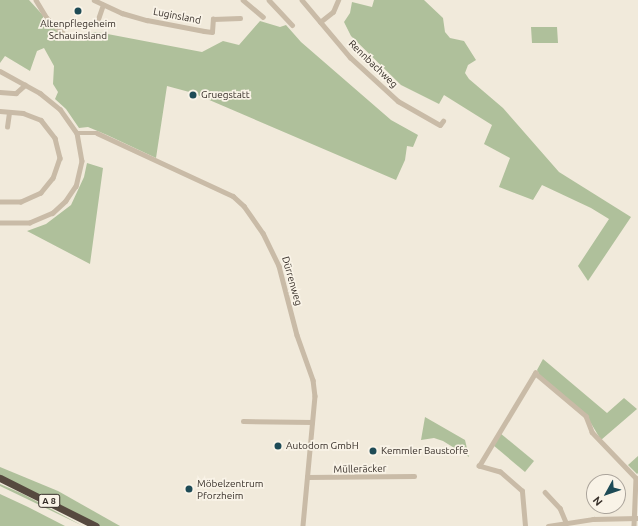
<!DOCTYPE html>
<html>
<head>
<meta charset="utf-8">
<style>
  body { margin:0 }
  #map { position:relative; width:638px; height:526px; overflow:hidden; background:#f1eadb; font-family:Ubuntu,sans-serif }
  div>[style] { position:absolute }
  .green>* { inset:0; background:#afc09b }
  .minor>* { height:4.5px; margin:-2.25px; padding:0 2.25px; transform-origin:2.25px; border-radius:2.25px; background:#c9bba7 }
  .highway>* { height:7px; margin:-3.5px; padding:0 3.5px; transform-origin:3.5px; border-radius:3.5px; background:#56493f }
  .dots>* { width:11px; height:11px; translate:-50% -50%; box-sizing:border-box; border:2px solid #f9f3e7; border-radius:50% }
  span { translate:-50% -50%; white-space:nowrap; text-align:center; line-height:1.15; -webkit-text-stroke:3.5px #f9f3e7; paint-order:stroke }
  .shield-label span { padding:1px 3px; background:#f9f3e7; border:1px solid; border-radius:3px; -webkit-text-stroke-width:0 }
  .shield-label { font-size:9px; color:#362e28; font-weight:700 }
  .street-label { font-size:10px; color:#362e28 }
  .poi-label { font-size:10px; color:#362e28 }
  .left { translate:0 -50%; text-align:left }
  .north { position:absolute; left:586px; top:474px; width:40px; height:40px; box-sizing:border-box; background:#f9f3e7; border:1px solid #aba49b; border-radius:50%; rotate:230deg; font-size:11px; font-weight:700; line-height:16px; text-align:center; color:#362e28 }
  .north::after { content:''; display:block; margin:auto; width:14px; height:18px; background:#1e4b56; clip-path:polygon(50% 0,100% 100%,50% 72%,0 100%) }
</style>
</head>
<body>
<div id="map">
  <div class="green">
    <div style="clip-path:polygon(0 0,29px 0,61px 35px,97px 32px,202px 52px,223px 41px,239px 45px,260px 21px,280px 27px,286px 25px,301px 42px,391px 120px,418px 135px,413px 147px,407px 146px,405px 160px,396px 180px,193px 93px,167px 86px,156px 158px,107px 135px,88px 127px,79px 128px,66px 109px,55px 99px,58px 92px,53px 84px,54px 66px,44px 48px,37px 51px,30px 71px,5px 56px,0 63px)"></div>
    <div style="clip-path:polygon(374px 0,424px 0,443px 18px,445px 32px,450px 38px,464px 41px,476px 60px,468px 65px,465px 73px,469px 79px,503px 108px,559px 172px,631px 217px,588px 281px,578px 266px,609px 219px,591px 208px,542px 185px,533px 200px,499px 187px,510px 158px,484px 144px,492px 125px,444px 95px,439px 104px,401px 85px,351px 36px,344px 22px,350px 13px,352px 2px,372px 7px)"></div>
    <div style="clip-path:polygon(531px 27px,557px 27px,558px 43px,532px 43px)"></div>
    <div style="clip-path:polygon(87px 163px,103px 168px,90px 264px,27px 231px,46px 224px,71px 205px,84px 177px)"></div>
    <div style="clip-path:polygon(543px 359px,607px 413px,624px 398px,637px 409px,601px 440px,589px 420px,540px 376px,537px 370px)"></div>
    <div style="clip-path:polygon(425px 417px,465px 440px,469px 457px,443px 441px,434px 438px,421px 440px)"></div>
    <div style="clip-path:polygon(500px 433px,534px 461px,525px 472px,493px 445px)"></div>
    <div style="clip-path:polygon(638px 456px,638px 473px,637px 474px,628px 465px)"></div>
    <div style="clip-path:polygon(0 467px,58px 491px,120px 526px,99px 526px,0 476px)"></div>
    <div style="clip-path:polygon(0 484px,23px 494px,83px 526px,0 486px)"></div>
    <div style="clip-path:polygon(0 494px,28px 507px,65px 526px,0 526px)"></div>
  </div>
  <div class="minor">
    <div style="left:36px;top:0;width:21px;rotate:59deg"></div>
    <div style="left:47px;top:18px;width:25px;rotate:43deg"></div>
    <div style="left:94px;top:0;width:31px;rotate:25deg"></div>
    <div style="left:122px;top:13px;width:26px;rotate:16deg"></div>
    <div style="left:147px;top:20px;width:58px;rotate:10.9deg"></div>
    <div style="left:204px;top:31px;width:8px;rotate:7deg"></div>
    <div style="left:212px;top:32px;width:13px;rotate:-86deg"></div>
    <div style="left:213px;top:19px;width:27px;rotate:-2deg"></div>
    <div style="left:243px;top:0;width:26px;rotate:40deg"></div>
    <div style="left:269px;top:0;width:34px;rotate:47deg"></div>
    <div style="left:302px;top:0;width:75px;rotate:49.9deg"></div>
    <div style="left:350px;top:57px;width:65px;rotate:42.5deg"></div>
    <div style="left:398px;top:101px;width:48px;rotate:29.7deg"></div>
    <div style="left:440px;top:125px;width:5px;rotate:-53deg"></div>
    <div style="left:320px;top:22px;width:16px;rotate:-38deg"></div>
    <div style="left:333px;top:12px;width:13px;rotate:-67deg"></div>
    <div style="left:96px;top:25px;width:21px;rotate:-71deg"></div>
    <div style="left:0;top:71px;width:46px;rotate:28.8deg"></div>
    <div style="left:40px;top:93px;width:26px;rotate:39deg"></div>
    <div style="left:60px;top:109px;width:29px;rotate:55deg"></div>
    <div style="left:77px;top:133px;width:28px;rotate:80deg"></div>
    <div style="left:82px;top:161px;width:26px;rotate:103deg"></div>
    <div style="left:76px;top:186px;width:18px;rotate:124deg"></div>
    <div style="left:66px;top:201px;width:18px;rotate:137deg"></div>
    <div style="left:53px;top:213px;width:25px;rotate:157deg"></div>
    <div style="left:30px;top:223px;width:30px;rotate:180deg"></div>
    <div style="left:0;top:92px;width:16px;rotate:4deg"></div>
    <div style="left:16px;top:93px;width:12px;rotate:-42deg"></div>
    <div style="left:0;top:111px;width:23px;rotate:5deg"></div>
    <div style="left:23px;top:113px;width:19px;rotate:21deg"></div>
    <div style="left:41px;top:120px;width:23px;rotate:52deg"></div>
    <div style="left:55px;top:138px;width:21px;rotate:76deg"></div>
    <div style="left:60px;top:158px;width:21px;rotate:109deg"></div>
    <div style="left:53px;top:178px;width:19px;rotate:129deg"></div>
    <div style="left:41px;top:193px;width:22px;rotate:156deg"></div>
    <div style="left:21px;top:202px;width:21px;rotate:180deg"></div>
    <div style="left:7px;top:127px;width:14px;rotate:-82deg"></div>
    <div style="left:77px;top:133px;width:20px"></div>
    <div style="left:97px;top:133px;width:150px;rotate:24.9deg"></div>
    <div style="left:233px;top:196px;width:15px;rotate:42deg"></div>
    <div style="left:244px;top:206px;width:33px;rotate:55deg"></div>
    <div style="left:263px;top:233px;width:37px;rotate:64deg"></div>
    <div style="left:279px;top:266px;width:71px;rotate:75.4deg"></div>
    <div style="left:297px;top:335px;width:48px;rotate:70.4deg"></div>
    <div style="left:313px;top:380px;width:16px;rotate:83deg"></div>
    <div style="left:315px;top:396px;width:131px;rotate:95.3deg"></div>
    <div style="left:243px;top:421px;width:69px;rotate:0.8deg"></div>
    <div style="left:307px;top:477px;width:107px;rotate:-0.5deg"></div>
    <div style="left:545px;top:492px;width:22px;rotate:47deg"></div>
    <div style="left:560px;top:508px;width:15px;rotate:67deg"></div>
    <div style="left:525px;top:526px;width:35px;rotate:-95deg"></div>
    <div style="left:522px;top:491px;width:29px;rotate:-139deg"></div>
    <div style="left:500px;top:472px;width:22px;rotate:-164deg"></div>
    <div style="left:479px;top:466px;width:109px;rotate:-58.9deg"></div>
    <div style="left:535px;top:373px;width:67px;rotate:40.1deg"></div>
    <div style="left:586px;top:416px;width:17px;rotate:69deg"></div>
    <div style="left:592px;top:432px;width:64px;rotate:46.3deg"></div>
    <div style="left:636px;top:478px;width:48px;rotate:92.4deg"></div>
    <div style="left:548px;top:526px;width:46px;rotate:-8.8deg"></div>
    <div style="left:593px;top:519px;width:45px;rotate:-1.3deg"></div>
  </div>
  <div class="highway">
    <div style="left:0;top:478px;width:107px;rotate:26.6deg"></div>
  </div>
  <div class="dots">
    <div style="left:78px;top:11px;background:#1e4b56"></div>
    <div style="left:193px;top:95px;background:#1e4b56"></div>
    <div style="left:278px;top:446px;background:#1e4b56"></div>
    <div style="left:373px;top:451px;background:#1e4b56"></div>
    <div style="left:189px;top:489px;background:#1e4b56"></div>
  </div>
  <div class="shield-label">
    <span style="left:49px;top:501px">A 8</span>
  </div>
  <div class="street-label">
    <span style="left:177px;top:16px;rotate:11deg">Luginsland</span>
    <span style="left:373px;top:64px;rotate:44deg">Rennbachweg</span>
    <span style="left:292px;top:281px;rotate:74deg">Dürrenweg</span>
    <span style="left:360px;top:469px;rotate:-1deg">Mülleräcker</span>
  </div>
  <div class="poi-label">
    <span style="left:78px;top:29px">Altenpflegeheim<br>Schauinsland</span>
    <span class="left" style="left:201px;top:95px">Gruegstatt</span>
    <span class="left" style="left:286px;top:446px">Autodom GmbH</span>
    <span class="left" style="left:381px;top:451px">Kemmler Baustoffe</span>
    <span class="left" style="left:197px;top:489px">Möbelzentrum<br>Pforzheim</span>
  </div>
  <div class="north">N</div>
</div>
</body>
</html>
